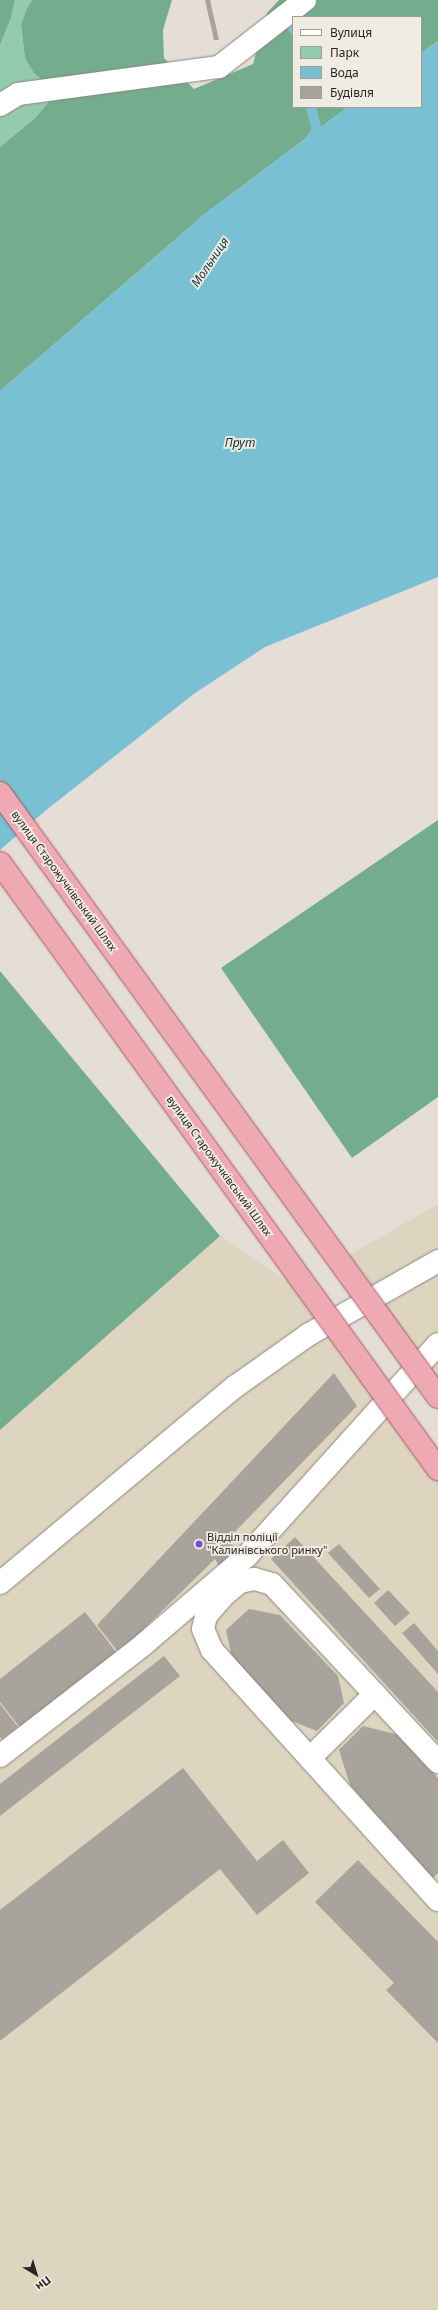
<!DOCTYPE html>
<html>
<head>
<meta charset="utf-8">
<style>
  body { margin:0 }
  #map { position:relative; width:438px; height:2310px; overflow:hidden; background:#e4ded6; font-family:"Noto Sans",sans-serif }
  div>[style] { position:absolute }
  .commercial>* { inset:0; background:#ded5c0 }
  .green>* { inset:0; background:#95cbad }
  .forest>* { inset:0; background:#74ad8e }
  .water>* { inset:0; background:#79c1d2 }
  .stream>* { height:10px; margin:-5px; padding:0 5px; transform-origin:5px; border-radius:5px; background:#79c1d2 }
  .building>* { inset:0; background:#a8a39b }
  .roads { filter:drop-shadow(0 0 1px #8c877f) drop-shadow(0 0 1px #8c877f) }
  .minor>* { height:22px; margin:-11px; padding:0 11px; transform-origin:11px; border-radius:11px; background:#fff }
  .bridges { filter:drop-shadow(0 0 1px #a25560) drop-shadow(0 0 1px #a25560) }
  .major-bridge>* { height:22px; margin:-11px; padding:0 11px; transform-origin:11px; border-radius:11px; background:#efa9b3 }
  .dots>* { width:11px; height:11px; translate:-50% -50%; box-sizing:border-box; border:2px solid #f1ece3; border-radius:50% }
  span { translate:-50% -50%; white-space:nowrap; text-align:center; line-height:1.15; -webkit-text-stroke:3.5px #f1ece3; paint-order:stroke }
  .street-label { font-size:11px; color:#282623 }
  .poi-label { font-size:11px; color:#282623 }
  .left { translate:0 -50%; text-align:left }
  .water-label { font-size:12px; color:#0c3038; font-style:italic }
  .legend { position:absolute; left:292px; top:16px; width:130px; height:92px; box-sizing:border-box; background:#f1ece3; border:1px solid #a19d96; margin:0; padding:5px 7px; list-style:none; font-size:12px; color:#282623 }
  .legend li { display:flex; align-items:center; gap:8px; height:20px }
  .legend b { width:20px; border:1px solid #a19d96 }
  .north { position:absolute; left:16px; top:2254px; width:40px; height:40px; -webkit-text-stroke:3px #f1ece3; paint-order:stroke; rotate:142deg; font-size:11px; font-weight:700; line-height:16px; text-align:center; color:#282623 }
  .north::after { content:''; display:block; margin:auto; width:14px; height:18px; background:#282623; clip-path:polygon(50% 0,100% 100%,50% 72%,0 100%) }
</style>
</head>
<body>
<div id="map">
  <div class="commercial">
    <div style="clip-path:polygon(438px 1204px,438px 1388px,344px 1258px)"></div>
    <div style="clip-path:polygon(220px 1236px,297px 1287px,438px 1475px,438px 2310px,0 2310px,0 1430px)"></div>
  </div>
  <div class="green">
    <div style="clip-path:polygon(15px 0,32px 0,26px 10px,21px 25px,25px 58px,50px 86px,53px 97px,35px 118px,0 147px,0 45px,11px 18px)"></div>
  </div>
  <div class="forest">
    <div style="clip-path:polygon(0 0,15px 0,11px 18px,0 45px)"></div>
    <div style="clip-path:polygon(32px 0,172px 0,163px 30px,164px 58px,194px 89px,253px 64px,267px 13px,279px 0,438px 0,438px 41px,421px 53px,421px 17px,293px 17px,293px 107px,348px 107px,206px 213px,0 391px,0 147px,35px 118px,53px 97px,50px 86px,34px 73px,25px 58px,21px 25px,26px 10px)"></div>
    <div style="clip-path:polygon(438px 820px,438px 1097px,352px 1158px,221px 968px)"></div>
    <div style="clip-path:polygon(0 971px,220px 1236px,0 1430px)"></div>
  </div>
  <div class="water">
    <div style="clip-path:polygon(438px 41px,438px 577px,265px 647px,195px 693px,45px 811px,0 850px,0 391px,206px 213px,348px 107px,421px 107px,421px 53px)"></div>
  </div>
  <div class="stream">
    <div style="left:292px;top:25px;width:4px;rotate:76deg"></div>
    <div style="left:310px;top:140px;width:12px;rotate:-55deg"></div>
    <div style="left:317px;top:130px;width:24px;rotate:-105deg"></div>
  </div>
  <div class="building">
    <div style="clip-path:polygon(205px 0,210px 0,219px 40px,214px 40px)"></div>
    <div style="clip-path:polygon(334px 1373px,357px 1406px,227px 1540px,240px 1552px,221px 1569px,215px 1559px,119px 1653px,97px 1625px)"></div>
    <div style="clip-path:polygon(295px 1537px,438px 1692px,438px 1742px,271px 1559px)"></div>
    <div style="clip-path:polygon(339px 1544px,380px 1589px,369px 1598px,328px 1553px)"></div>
    <div style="clip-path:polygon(388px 1590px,410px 1613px,395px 1626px,374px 1603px)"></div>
    <div style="clip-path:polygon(249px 1609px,280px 1615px,338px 1676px,344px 1703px,317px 1731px,289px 1720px,232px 1658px,226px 1630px)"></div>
    <div style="clip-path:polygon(85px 1612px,117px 1653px,21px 1729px,0 1702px,0 1679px)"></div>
    <div style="clip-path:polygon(414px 1623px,438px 1651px,438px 1674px,402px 1633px)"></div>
    <div style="clip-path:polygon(164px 1656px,180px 1676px,0 1816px,0 1784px)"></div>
    <div style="clip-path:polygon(0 1704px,18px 1727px,2px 1739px,0 1737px)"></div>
    <div style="clip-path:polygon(363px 1726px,399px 1735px,438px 1778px,438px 1873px,433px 1878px,350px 1785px,339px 1750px)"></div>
    <div style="clip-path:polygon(183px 1768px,257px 1861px,283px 1840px,309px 1873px,257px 1915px,220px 1869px,0 2041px,0 1910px)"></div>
    <div style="clip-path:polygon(358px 1860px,438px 1942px,438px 2043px,386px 1990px,394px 1983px,315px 1902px)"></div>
  </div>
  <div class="roads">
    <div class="minor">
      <div style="left:0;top:105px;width:21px;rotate:-31deg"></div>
      <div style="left:18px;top:94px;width:203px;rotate:-7.7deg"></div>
      <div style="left:219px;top:67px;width:109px;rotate:-37.9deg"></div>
      <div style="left:0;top:1583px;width:307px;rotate:-39.9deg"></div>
      <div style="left:236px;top:1386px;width:88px;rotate:-35.3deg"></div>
      <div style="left:308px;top:1335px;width:150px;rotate:-29.6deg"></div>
      <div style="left:0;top:1756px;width:181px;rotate:-37.8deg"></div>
      <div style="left:143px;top:1645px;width:137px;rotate:-40.6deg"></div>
      <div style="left:247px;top:1556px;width:285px;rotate:-48deg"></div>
      <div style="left:310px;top:1758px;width:91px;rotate:-44.6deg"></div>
      <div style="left:438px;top:1762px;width:243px;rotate:-133deg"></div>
      <div style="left:272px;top:1584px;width:19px;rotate:-164deg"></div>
      <div style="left:254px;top:1579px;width:14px;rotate:168deg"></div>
      <div style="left:240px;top:1582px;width:19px;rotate:141deg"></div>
      <div style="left:225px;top:1594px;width:29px;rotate:131deg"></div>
      <div style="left:206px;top:1616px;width:13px;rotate:103deg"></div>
      <div style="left:203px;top:1629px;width:23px;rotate:67deg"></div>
      <div style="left:212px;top:1650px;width:337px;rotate:47.9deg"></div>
    </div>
  </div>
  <div class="bridges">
    <div class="major-bridge">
      <div style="left:0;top:793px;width:746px;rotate:54.05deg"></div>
      <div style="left:0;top:863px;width:748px;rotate:54.14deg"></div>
    </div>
  </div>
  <div class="dots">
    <div style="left:199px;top:1544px;background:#7651cb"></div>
  </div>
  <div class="street-label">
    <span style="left:64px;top:881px;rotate:54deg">вулиця Старожучківський Шлях</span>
    <span style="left:219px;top:1166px;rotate:54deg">вулиця Старожучківський Шлях</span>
  </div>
  <div class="poi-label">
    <span class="left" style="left:207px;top:1544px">Відділ поліції<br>"Калинівського ринку"</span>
  </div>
  <div class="water-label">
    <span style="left:210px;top:262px;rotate:-56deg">Мольниця</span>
    <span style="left:240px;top:443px">Прут</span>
  </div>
  <ul class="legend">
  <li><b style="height:5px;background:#fff"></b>Вулиця</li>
  <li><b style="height:11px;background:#95cbad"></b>Парк</li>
  <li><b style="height:11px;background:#79c1d2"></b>Вода</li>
  <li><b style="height:11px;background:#a8a39b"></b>Будівля</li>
  </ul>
  <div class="north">Пн</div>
</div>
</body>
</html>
